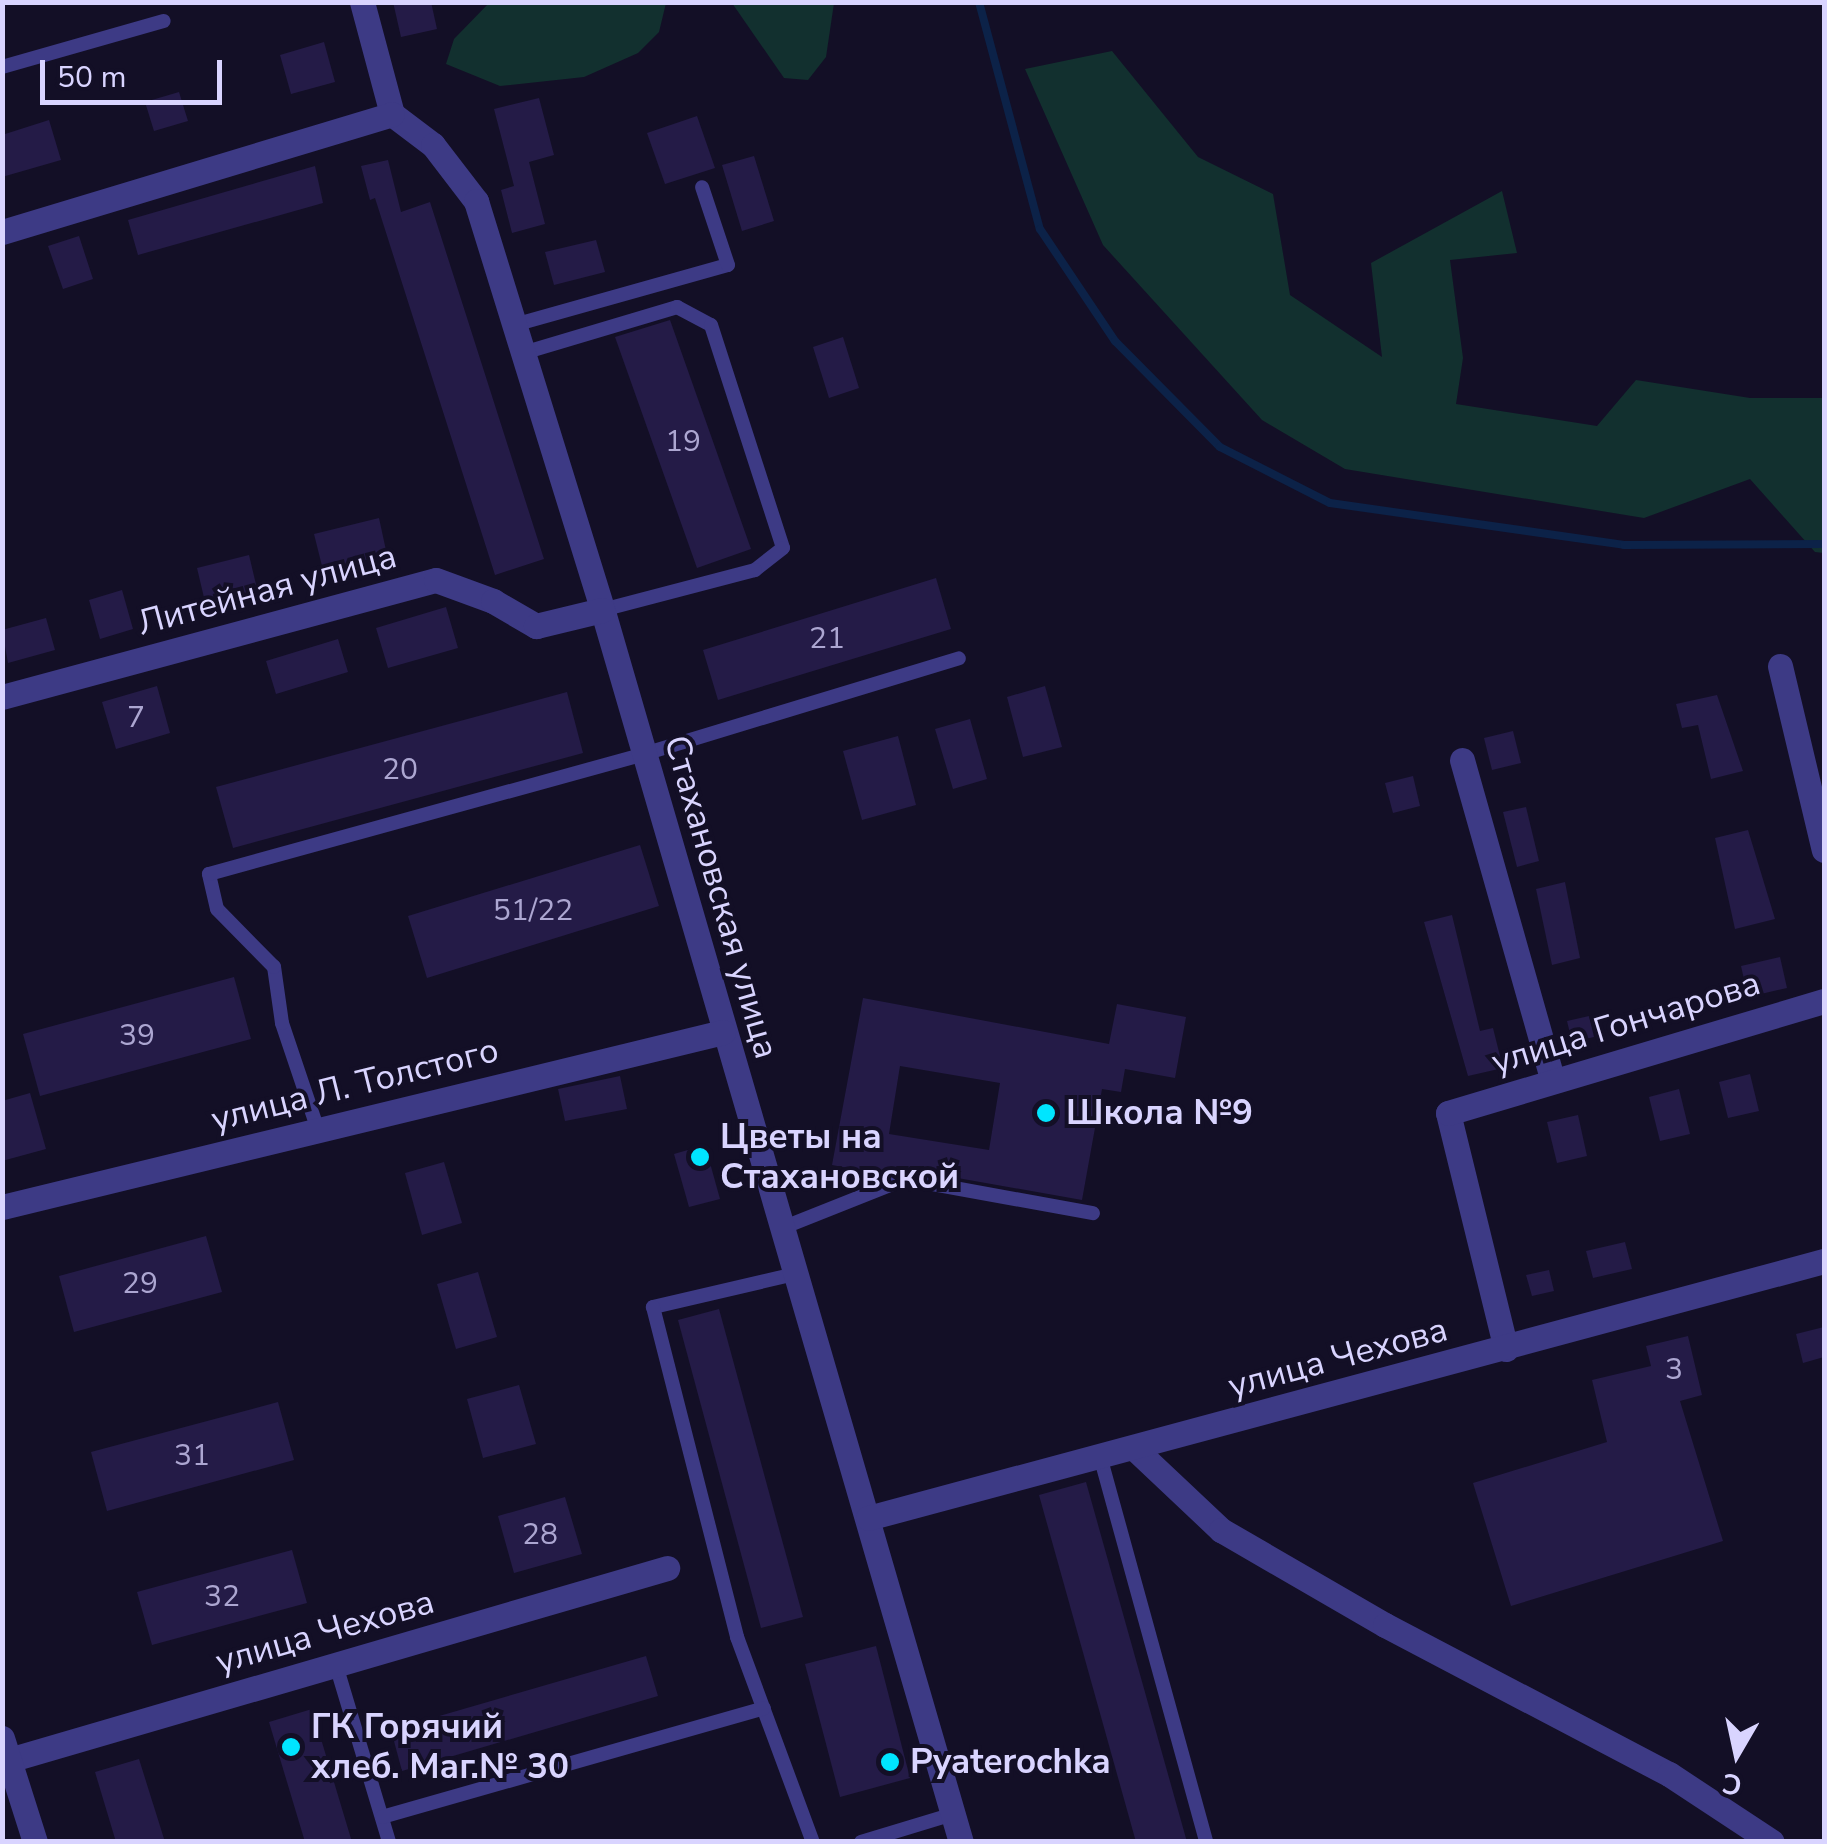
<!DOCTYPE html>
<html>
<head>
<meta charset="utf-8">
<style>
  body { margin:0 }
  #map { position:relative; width:1827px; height:1844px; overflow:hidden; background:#130f26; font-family:"Nunito Sans",sans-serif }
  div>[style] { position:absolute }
  .green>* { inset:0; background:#12302f }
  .stream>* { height:8px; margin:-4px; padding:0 4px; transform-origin:4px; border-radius:4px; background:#0c2248 }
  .building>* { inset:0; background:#241b47 }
  .service>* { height:14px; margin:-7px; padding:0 7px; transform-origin:7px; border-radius:7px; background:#3d3a85 }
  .minor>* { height:25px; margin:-12.5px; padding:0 12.5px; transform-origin:12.5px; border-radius:12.5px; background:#3d3a85 }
  .tertiary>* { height:25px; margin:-12.5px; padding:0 12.5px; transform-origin:12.5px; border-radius:12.5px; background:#3d3a85 }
  .dots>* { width:28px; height:28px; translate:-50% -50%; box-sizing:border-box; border:5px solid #130f26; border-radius:50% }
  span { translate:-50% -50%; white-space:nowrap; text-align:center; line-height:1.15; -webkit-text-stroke:8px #130f26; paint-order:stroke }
  .number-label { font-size:30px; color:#aca6d1 }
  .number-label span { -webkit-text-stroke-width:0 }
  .street-label { font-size:35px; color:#d9d4ff }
  .poi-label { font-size:35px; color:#d9d4ff; font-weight:700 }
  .left { translate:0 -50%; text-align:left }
  .frame { position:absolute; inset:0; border:5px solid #d9d4ff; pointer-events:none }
  .north { position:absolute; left:1687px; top:1704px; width:100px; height:100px; -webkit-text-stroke:8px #130f26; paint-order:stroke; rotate:189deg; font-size:28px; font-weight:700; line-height:40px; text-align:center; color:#d9d4ff }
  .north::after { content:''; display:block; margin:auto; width:35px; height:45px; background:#d9d4ff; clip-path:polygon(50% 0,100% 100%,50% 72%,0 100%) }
  .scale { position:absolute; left:40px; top:60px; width:182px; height:45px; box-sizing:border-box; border:5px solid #d9d4ff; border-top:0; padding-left:12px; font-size:30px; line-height:35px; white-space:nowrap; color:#d9d4ff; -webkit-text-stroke:8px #130f26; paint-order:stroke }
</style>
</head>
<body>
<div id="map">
  <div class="green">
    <div style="clip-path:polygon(489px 3px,489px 2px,666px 3px,659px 32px,638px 53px,584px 77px,500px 86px,446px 64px,454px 39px)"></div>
    <div style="clip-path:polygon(732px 3px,834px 3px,826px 57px,808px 80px,784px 78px)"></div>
    <div style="clip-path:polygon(1112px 51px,1198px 157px,1273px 194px,1290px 295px,1382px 357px,1371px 263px,1502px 191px,1517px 253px,1450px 260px,1463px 358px,1456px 404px,1597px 426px,1636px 380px,1750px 398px,1824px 398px,1824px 553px,1815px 552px,1750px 479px,1644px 518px,1345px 469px,1262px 420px,1103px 245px,1025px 69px)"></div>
  </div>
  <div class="stream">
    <div style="left:979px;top:2px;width:235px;rotate:75deg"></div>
    <div style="left:1040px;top:229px;width:135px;rotate:56.2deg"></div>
    <div style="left:1115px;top:341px;width:149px;rotate:45.3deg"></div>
    <div style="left:1220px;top:447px;width:123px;rotate:27deg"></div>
    <div style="left:1330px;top:503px;width:297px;rotate:8.1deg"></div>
    <div style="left:1624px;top:545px;width:200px;rotate:-0.3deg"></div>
  </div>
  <div class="building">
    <div style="clip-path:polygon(393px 2px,431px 2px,437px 29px,401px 37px)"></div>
    <div style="clip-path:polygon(324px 42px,335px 82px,291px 94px,280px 55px)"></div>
    <div style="clip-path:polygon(179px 92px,188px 121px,154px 131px,145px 102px)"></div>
    <div style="clip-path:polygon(539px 98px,554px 155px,529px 162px,545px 224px,512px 233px,501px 190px,514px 186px,494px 109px)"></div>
    <div style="clip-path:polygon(697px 116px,715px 168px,665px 184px,647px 133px)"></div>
    <div style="clip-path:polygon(49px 120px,61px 160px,2px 177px,2px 135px)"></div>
    <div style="clip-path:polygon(754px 156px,774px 221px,742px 231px,722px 165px)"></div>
    <div style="clip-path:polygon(388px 160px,401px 212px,430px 202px,544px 559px,495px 575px,375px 198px,370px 200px,361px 166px)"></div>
    <div style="clip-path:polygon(315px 166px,323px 203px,138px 255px,128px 220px)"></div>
    <div style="clip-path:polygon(79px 236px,93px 279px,63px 289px,48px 246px)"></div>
    <div style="clip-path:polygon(596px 240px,605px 272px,554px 285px,545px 252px)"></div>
    <div style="clip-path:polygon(670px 320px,751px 549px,697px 568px,615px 337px)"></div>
    <div style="clip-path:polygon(843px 337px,859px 388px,829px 398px,813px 347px)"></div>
    <div style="clip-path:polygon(379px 518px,387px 555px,323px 570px,314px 534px)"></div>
    <div style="clip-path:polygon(249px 555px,258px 593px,206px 606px,197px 568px)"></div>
    <div style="clip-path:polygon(936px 578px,951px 629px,718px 700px,703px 650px)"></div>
    <div style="clip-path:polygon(122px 590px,133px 629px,100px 639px,89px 600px)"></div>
    <div style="clip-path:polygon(446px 607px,458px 648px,388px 668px,376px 628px)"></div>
    <div style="clip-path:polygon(46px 618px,55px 650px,8px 663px,2px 630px)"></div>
    <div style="clip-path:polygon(338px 639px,348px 672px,276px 694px,266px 661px)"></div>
    <div style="clip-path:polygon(157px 686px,170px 733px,116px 749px,102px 702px)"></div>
    <div style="clip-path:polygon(1045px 686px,1062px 747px,1023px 757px,1007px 697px)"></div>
    <div style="clip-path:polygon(567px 692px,583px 753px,233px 848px,216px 787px)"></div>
    <div style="clip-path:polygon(1717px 695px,1743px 771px,1711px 779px,1698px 725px,1682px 728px,1676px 704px)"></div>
    <div style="clip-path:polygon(970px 719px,987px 779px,953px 789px,935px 729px)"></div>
    <div style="clip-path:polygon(1513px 731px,1521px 763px,1492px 770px,1484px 738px)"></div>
    <div style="clip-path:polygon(898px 736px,916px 805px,862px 820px,843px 751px)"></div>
    <div style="clip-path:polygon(1413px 776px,1420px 806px,1393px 813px,1385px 783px)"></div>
    <div style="clip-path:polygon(1526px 807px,1539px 861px,1517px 867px,1503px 812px)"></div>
    <div style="clip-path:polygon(1748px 830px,1775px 919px,1735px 929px,1715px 838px)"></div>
    <div style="clip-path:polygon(640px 845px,659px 906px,427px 978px,408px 916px)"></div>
    <div style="clip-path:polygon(1565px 882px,1580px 958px,1552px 965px,1536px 889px)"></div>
    <div style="clip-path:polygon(1452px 915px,1480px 1031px,1493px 1028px,1503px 1068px,1468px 1076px,1424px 922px)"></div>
    <div style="clip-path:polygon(1780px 957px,1787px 988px,1748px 997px,1741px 966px)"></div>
    <div style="clip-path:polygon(234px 977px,251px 1039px,40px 1096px,23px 1034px)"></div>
    <div style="clip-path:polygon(evenodd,863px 998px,1109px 1044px,1117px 1004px,1186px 1017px,1175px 1078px,1125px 1069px,1121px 1092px,1102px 1089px,1082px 1200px,907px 1169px,886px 1175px,832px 1165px,863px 998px,900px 1066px,1000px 1083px,989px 1150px,889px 1134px,900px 1066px)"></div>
    <div style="clip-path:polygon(1589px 1016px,1594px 1037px,1572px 1042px,1567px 1021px)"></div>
    <div style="clip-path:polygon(1750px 1074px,1759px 1111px,1728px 1118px,1719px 1082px)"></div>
    <div style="clip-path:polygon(620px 1076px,627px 1109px,565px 1121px,558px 1089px)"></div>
    <div style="clip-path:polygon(1679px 1089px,1690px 1134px,1660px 1141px,1649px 1097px)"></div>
    <div style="clip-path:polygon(30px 1093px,46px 1149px,2px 1161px,2px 1101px)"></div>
    <div style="clip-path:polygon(1578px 1115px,1587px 1156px,1557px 1163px,1547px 1122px)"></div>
    <div style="clip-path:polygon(705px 1145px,720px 1199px,689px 1207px,674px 1154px)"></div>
    <div style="clip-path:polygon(444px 1162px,462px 1223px,422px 1235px,405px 1173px)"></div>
    <div style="clip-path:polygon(206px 1236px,222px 1292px,74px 1332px,59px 1276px)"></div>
    <div style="clip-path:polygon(1625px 1242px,1632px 1269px,1593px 1278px,1586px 1251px)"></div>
    <div style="clip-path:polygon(1549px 1270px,1554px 1291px,1532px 1296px,1526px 1275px)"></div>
    <div style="clip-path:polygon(478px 1272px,497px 1337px,456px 1349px,437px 1284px)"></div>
    <div style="clip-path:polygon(719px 1309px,803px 1617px,761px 1628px,678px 1320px)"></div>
    <div style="clip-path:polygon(1824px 1327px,1824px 1357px,1803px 1363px,1796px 1334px)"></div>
    <div style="clip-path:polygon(1688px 1336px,1702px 1395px,1680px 1401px,1723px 1541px,1511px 1606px,1473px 1483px,1607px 1442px,1592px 1380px,1651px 1366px,1646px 1346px)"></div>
    <div style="clip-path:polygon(519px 1385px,536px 1444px,483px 1458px,467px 1399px)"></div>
    <div style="clip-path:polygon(278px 1402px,294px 1460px,107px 1511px,91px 1452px)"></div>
    <div style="clip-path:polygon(1086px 1482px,1187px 1842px,1136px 1842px,1039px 1495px)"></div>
    <div style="clip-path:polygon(565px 1497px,582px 1554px,514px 1573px,498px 1516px)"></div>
    <div style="clip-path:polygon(292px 1550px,307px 1603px,152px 1645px,137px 1592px)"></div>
    <div style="clip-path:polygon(876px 1646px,910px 1778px,840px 1797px,805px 1664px)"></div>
    <div style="clip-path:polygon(646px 1656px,658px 1696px,402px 1771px,391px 1730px)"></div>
    <div style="clip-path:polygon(312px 1709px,352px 1842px,305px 1842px,269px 1722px)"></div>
    <div style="clip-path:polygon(139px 1759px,165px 1842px,116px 1842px,95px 1772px)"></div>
  </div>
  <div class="service">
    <div style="left:2px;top:67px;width:168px;rotate:-15.9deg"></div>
    <div style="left:514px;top:325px;width:222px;rotate:-15.7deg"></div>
    <div style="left:728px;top:265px;width:82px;rotate:-108.4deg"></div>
    <div style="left:523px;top:353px;width:161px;rotate:-16.6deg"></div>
    <div style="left:677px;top:307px;width:38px;rotate:28deg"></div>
    <div style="left:711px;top:325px;width:234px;rotate:72.1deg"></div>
    <div style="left:783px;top:548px;width:36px;rotate:142deg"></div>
    <div style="left:755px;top:570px;width:158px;rotate:165.3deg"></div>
    <div style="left:318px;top:1130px;width:113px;rotate:-108.6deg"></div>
    <div style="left:282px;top:1023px;width:57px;rotate:-98.1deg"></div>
    <div style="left:274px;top:967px;width:81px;rotate:-134.5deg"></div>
    <div style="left:217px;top:909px;width:36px;rotate:-103deg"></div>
    <div style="left:209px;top:874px;width:451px;rotate:-15.4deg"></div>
    <div style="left:644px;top:754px;width:329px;rotate:-16.9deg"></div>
    <div style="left:782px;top:1228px;width:132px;rotate:-21.7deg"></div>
    <div style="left:905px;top:1179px;width:191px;rotate:10.3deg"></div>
    <div style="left:795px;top:1274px;width:146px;rotate:166.9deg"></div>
    <div style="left:653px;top:1307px;width:341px;rotate:75.7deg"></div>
    <div style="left:737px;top:1637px;width:219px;rotate:69.7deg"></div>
    <div style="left:1100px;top:1456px;width:400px;rotate:74.6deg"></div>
    <div style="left:336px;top:1665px;width:185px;rotate:73.3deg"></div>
    <div style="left:382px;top:1817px;width:397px;rotate:-15.9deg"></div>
    <div style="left:861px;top:1842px;width:96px;rotate:-16.9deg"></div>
  </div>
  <div class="minor">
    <div style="left:362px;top:2px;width:116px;rotate:75deg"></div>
    <div style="left:392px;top:114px;width:51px;rotate:37.1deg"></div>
    <div style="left:433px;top:145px;width:71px;rotate:52.5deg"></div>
    <div style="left:476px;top:201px;width:433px;rotate:72.8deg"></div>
    <div style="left:604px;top:615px;width:1278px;rotate:73.78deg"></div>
    <div style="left:2px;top:232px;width:407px;rotate:-16.8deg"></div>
    <div style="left:1780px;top:666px;width:189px;rotate:76.6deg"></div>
    <div style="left:2px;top:697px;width:449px;rotate:-15.1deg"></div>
    <div style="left:436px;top:580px;width:61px;rotate:20.2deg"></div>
    <div style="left:493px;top:601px;width:50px;rotate:30.2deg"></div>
    <div style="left:536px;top:626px;width:68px;rotate:-13.6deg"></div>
    <div style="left:1462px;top:760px;width:331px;rotate:74.2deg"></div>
    <div style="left:2px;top:1207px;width:742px;rotate:-13.64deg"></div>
    <div style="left:1506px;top:1349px;width:243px;rotate:-103.8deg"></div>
    <div style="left:1448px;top:1113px;width:392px;rotate:-16.6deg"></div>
    <div style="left:1134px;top:1448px;width:120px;rotate:43.3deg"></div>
    <div style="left:1221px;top:1530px;width:190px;rotate:30.1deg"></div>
    <div style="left:1385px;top:1625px;width:321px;rotate:27.7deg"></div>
    <div style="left:1669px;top:1774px;width:123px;rotate:33.4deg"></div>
    <div style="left:868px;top:1518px;width:990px;rotate:-15.05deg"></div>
    <div style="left:2px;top:1762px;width:693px;rotate:-16.26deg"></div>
  </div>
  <div class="tertiary">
    <div style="left:2px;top:1738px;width:109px;rotate:72.4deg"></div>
  </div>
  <div class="dots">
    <div style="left:1046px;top:1113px;background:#00e5ff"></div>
    <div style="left:700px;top:1157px;background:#00e5ff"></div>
    <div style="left:291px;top:1747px;background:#00e5ff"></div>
    <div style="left:890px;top:1762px;background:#00e5ff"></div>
  </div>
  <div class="number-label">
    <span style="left:683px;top:442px">19</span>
    <span style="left:827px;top:639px">21</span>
    <span style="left:136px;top:718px">7</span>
    <span style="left:400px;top:770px">20</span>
    <span style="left:533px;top:911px">51/22</span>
    <span style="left:137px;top:1036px">39</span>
    <span style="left:140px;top:1284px">29</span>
    <span style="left:1674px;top:1370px">3</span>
    <span style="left:192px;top:1456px">31</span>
    <span style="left:540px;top:1535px">28</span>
    <span style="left:222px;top:1597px">32</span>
  </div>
  <div class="street-label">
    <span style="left:267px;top:590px;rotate:-15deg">Литейная улица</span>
    <span style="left:721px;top:897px;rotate:74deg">Стахановская улица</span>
    <span style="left:1626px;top:1023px;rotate:-17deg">улица Гончарова</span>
    <span style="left:355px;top:1085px;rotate:-14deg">улица Л. Толстого</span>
    <span style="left:1338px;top:1358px;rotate:-15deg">улица Чехова</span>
    <span style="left:325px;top:1632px;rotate:-16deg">улица Чехова</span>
  </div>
  <div class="poi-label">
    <span class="left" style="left:1066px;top:1113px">Школа №9</span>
    <span class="left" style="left:720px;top:1157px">Цветы на<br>Стахановской</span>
    <span class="left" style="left:311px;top:1747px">ГК Горячий<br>хлеб. Маг.№ 30</span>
    <span class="left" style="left:910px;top:1762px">Pyaterochka</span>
  </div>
  <div class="frame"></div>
  <div class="north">С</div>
  <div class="scale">50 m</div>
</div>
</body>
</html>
